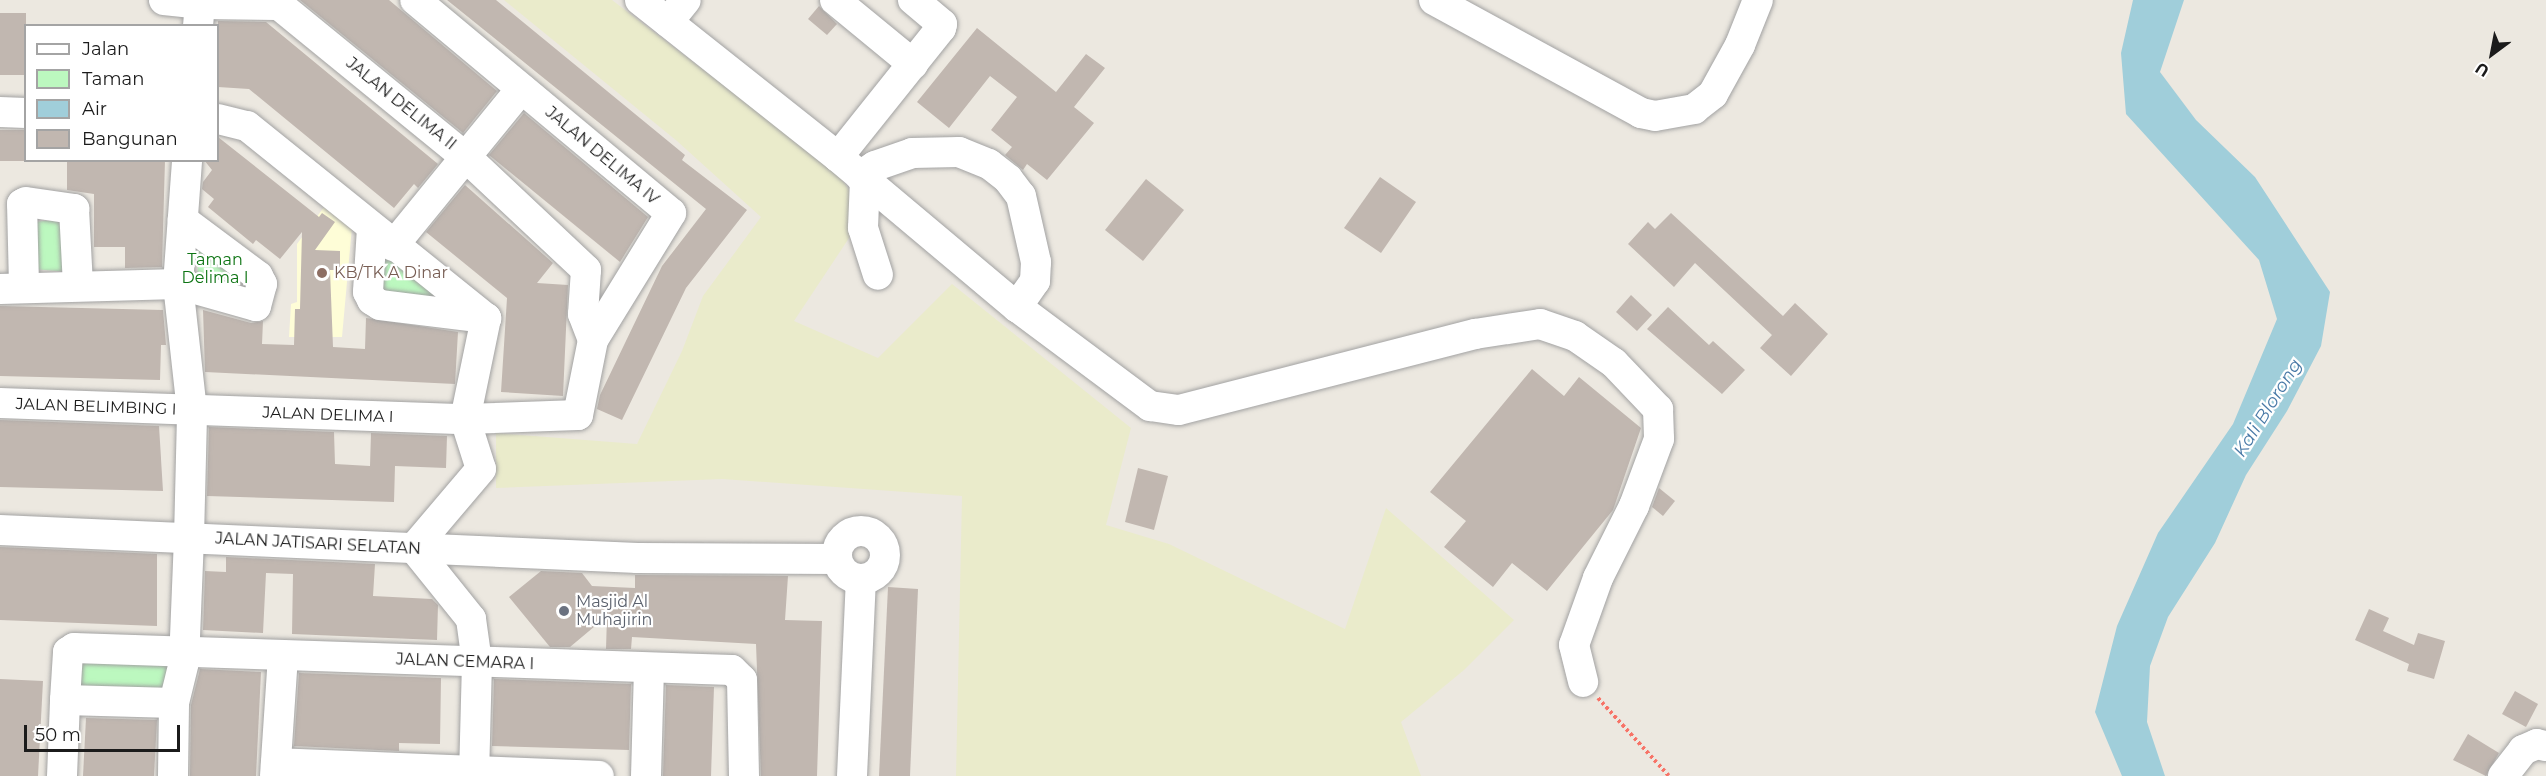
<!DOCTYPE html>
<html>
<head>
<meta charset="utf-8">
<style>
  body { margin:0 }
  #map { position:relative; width:2546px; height:776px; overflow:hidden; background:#ece8e0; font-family:Montserrat,sans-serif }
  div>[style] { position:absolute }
  .education>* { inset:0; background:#fefdd7 }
  .farmland>* { inset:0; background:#eaebcb }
  .park>* { inset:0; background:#bcf8bf }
  .water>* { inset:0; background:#a0ceda }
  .building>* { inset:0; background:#c1b7b0 }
  .path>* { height:4px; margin-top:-2px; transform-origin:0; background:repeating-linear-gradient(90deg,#f77367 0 3px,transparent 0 6px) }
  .roads { filter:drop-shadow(0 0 2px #a2a2a2) drop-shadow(0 0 2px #a2a2a2) }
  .minor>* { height:30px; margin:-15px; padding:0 15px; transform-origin:15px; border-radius:15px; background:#fff }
  .minor>.ring { margin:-15px; padding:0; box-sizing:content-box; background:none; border:30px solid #fff; border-radius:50% }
  .dots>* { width:16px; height:16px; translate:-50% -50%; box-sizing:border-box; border:3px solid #fff; border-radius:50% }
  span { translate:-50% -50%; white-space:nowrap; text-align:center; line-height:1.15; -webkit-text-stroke:4.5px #fff; paint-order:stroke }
  .street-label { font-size:16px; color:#1b1b1b }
  .park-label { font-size:16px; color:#0d7413 }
  .education-label { font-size:16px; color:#785e54 }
  .left { translate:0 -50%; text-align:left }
  .worship-label { font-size:16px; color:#5b616d }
  .water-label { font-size:18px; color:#4a7aa7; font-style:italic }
  .legend { position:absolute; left:24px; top:24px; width:195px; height:138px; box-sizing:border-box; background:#fff; border:2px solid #a4a4a4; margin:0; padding:8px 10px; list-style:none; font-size:18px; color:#1b1b1b }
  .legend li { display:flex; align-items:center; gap:12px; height:30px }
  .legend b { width:30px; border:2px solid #a4a4a4 }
  .north { position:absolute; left:2462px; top:24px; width:60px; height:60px; -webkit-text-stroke:4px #fff; paint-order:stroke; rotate:212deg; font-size:16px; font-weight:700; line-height:24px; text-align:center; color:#1b1b1b }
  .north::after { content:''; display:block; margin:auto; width:21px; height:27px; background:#1b1b1b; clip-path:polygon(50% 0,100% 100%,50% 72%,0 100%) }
  .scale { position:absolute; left:24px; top:725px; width:156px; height:27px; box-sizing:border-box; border:3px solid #1b1b1b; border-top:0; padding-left:8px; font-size:18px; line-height:21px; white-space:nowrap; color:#1b1b1b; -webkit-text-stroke:4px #fff; paint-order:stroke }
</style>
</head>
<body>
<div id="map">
  <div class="education">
    <div style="clip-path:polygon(327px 203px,352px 227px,342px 337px,289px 337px,291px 304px,297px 302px,297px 244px)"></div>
  </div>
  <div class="farmland">
    <div style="clip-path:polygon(504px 0,612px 0,837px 172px,865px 214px,794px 321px,878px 358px,952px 284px,1131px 428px,1106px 525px,1169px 544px,1345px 629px,1386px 508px,1514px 620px,1464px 670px,1401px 722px,1421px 776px,956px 776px,962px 496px,722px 479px,496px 488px,496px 433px,637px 444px,682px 351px,703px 296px,761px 217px,677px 141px)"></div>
  </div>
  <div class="park">
    <div style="clip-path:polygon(53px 220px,67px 223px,69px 272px,33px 269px,35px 222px)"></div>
    <div style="clip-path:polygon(199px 243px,235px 261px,235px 287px,197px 284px)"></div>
    <div style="clip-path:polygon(380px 251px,441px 299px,379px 294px)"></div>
    <div style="clip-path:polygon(78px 657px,169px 662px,168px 695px,77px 690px)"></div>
  </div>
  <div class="water">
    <div style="clip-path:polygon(2133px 0,2184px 0,2160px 72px,2196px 120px,2255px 177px,2330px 292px,2321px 346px,2287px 411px,2246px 475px,2215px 543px,2168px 617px,2150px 666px,2147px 722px,2165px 776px,2122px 776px,2095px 712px,2117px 626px,2158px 533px,2233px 424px,2277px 319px,2259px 260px,2126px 114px,2121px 53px)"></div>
  </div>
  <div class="building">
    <div style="clip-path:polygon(300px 0,389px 0,497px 91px,463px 133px)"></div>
    <div style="clip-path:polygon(447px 0,496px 0,685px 155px,682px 160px,747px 210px,686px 288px,622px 420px,597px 409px,600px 395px,662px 266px,706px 209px)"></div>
    <div style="clip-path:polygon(819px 6px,837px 24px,827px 35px,808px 19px)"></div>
    <div style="clip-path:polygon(0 13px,26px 13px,26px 75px,0 75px)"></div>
    <div style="clip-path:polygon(218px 21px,266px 22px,438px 164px,418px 188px,414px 184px,394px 208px,249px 89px,218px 87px)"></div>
    <div style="clip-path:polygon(977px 28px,1056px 92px,1086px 54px,1105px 68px,1074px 107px,1094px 123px,1047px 180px,1027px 164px,1023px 170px,1005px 155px,1012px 147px,991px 130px,1017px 97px,990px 76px,949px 128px,917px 102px)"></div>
    <div style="clip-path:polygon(524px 113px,648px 217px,620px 262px,489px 155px)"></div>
    <div style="clip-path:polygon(0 130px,26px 130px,26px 161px,0 161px)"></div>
    <div style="clip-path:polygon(218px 137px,319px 217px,322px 213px,335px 222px,315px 250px,340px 251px,340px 270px,330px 270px,333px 347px,365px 349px,366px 318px,458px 332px,455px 384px,205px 372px,203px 310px,251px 323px,263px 321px,262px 344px,294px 345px,295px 309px,300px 309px,302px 232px,280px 259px,256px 240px,253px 244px,208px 207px,214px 199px,202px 189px,203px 182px,212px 170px,204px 160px,218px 160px)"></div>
    <div style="clip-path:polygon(67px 160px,165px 160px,162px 267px,125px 268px,125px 247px,94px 247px,94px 194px,67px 190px)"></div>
    <div style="clip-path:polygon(1380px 177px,1416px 202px,1381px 253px,1344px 228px)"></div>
    <div style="clip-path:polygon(1146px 179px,1184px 210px,1143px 261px,1105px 230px)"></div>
    <div style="clip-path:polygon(465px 185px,553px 263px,537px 283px,568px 285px,563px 396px,501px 392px,507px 298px,426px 232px)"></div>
    <div style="clip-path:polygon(1671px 213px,1783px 316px,1795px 303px,1828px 334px,1791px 376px,1760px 348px,1772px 335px,1695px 263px,1674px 287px,1628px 244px,1648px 222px,1655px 229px)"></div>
    <div style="clip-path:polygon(1631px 295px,1652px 315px,1637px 331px,1616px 312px)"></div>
    <div style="clip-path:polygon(0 306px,163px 310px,166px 345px,161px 345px,160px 380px,0 376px)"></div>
    <div style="clip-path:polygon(1668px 307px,1709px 345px,1713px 341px,1745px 370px,1722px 394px,1647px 329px)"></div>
    <div style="clip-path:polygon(1532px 369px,1564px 396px,1579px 377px,1641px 428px,1613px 510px,1547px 591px,1512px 563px,1493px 587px,1444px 547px,1466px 521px,1430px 492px)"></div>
    <div style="clip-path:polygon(0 420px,159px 426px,163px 491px,0 487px)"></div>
    <div style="clip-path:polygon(209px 427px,334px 432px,335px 464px,370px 466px,371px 433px,447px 436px,446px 468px,395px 466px,394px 502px,207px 496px)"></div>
    <div style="clip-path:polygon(1138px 468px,1168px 476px,1154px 530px,1125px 522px)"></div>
    <div style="clip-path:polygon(1659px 488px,1675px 501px,1663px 516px,1652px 507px)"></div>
    <div style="clip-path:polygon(0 547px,157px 554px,157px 626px,0 620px)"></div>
    <div style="clip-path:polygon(226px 557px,375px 564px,373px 596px,432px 599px,438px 605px,437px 640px,292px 634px,293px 574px,266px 573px,263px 633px,203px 630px,205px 571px,226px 572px)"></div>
    <div style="clip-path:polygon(541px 571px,582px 573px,592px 586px,635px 588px,635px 575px,788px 576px,785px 620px,822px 621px,817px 776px,761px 776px,756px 644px,632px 637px,631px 649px,606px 649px,607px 616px,570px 647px,550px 647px,509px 597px)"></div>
    <div style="clip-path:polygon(888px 587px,918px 589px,910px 776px,879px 776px)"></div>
    <div style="clip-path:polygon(2369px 609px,2389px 618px,2383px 631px,2414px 645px,2418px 633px,2445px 641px,2434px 679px,2407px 671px,2409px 664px,2355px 640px)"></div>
    <div style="clip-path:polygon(200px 669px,261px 672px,256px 776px,190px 776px,191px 705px)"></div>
    <div style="clip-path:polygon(299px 673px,441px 678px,440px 744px,399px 743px,399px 751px,294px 746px)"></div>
    <div style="clip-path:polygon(0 679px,43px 681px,38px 776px,0 776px)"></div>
    <div style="clip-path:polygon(494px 679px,631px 684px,629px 750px,492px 746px)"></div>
    <div style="clip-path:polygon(666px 685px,714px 687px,711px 776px,663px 776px)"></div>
    <div style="clip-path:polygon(2515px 691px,2538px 704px,2526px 727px,2502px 714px)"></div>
    <div style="clip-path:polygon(86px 718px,157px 720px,154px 776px,83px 776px)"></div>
    <div style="clip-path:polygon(2468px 734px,2499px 753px,2486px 776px,2453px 760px)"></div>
  </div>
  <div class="path">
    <div style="left:1598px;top:698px;width:105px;rotate:47.7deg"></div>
  </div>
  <div class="roads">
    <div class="minor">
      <div style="left:164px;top:0;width:36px;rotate:6deg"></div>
      <div style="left:200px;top:4px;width:4px;rotate:-63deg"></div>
      <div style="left:273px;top:0;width:252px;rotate:39.2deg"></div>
      <div style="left:468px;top:159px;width:162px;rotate:43.2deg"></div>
      <div style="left:586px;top:270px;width:44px;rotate:93.9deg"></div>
      <div style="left:583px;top:314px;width:28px;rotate:69deg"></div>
      <div style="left:640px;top:0;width:253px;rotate:38.4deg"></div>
      <div style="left:838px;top:157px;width:234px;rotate:40deg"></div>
      <div style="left:1017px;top:307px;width:166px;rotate:36.7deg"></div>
      <div style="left:1150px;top:406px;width:29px;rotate:8deg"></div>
      <div style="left:1179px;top:410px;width:306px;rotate:-14.4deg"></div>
      <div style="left:1475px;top:334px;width:66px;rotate:-8.7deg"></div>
      <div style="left:1540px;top:324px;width:37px;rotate:19deg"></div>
      <div style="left:1575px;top:336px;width:47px;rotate:34.7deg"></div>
      <div style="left:1614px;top:363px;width:64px;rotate:46.3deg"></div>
      <div style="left:1658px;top:409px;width:30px;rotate:88deg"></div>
      <div style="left:1659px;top:439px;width:72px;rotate:110.5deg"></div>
      <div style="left:1634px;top:506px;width:80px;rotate:116.6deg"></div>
      <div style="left:1598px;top:578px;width:71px;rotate:109.7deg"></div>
      <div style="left:1574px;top:645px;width:38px;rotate:76deg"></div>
      <div style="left:835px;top:0;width:101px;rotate:39.4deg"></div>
      <div style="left:1434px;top:0;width:236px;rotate:28.6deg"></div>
      <div style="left:1641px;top:113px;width:14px;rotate:12deg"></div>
      <div style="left:1655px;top:116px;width:40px;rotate:-10deg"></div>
      <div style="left:1694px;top:109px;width:24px;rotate:-38deg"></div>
      <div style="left:1713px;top:94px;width:56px;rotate:-61.1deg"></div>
      <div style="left:1740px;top:45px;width:48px;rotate:-68.2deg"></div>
      <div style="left:668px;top:22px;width:28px;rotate:-51deg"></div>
      <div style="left:198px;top:26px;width:22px;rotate:-85deg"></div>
      <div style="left:200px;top:4px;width:79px;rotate:0.7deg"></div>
      <div style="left:0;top:112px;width:26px;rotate:2deg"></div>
      <div style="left:218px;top:119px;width:30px;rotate:14deg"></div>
      <div style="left:247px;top:126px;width:307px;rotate:38.8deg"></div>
      <div style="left:486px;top:318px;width:103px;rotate:101.7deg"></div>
      <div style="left:465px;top:419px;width:52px;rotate:72.3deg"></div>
      <div style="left:481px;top:469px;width:104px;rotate:130.3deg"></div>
      <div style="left:414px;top:548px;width:91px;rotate:51.2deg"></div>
      <div style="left:471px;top:619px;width:43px;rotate:82.1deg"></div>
      <div style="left:477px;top:662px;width:114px;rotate:91.5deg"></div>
      <div style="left:838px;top:157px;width:165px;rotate:-51.4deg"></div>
      <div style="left:941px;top:28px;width:4px;rotate:-76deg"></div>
      <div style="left:942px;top:24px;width:38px;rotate:-140deg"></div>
      <div style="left:860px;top:176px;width:18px;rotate:-34deg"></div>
      <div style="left:875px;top:166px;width:39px;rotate:-19deg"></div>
      <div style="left:912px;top:153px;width:47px;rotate:-1.2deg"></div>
      <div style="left:959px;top:152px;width:32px;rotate:22deg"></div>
      <div style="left:989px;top:164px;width:24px;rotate:38deg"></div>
      <div style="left:1008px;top:179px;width:21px;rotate:53deg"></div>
      <div style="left:1021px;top:196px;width:68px;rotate:77.2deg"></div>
      <div style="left:1036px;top:262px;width:19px;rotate:93deg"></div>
      <div style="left:1035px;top:281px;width:32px;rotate:125deg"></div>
      <div style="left:865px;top:180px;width:48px;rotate:92.4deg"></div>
      <div style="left:863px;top:228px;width:49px;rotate:72.3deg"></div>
      <div style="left:372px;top:228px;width:64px;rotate:93.6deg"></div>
      <div style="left:368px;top:292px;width:9px;rotate:63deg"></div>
      <div style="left:372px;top:300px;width:9px;rotate:32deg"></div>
      <div style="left:380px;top:305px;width:107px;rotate:7deg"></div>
      <div style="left:393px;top:246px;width:203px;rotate:-50.8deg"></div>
      <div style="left:24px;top:285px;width:81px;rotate:-91.4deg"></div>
      <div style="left:22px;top:204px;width:4px;rotate:-27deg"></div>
      <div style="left:26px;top:202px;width:49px;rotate:8.3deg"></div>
      <div style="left:74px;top:209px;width:76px;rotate:87deg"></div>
      <div style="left:0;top:289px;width:178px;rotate:-1.6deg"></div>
      <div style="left:178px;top:284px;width:81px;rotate:15.8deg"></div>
      <div style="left:256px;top:306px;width:23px;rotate:-75deg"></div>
      <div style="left:262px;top:284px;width:9px;rotate:-117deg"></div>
      <div style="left:258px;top:276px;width:94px;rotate:-143.3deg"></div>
      <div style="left:0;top:403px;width:465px;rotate:2deg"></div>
      <div style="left:465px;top:419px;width:113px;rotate:-2deg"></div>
      <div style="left:578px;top:415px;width:76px;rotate:-78.7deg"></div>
      <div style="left:593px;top:340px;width:149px;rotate:-58.4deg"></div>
      <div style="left:671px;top:213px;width:333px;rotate:-140.2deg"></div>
      <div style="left:0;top:530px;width:638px;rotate:2.52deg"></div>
      <div style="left:637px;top:558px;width:200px;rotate:0.3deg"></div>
      <div class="ring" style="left:837px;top:531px;width:18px;height:18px"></div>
      <div style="left:174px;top:703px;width:109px;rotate:-178.4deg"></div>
      <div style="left:65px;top:700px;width:48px;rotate:-86.4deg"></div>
      <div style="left:68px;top:652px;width:7px;rotate:-34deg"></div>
      <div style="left:74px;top:648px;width:658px;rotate:1.91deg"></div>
      <div style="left:732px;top:670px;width:14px;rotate:45deg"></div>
      <div style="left:742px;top:680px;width:96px;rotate:88.8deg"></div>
      <div style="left:276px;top:763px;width:323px;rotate:2.3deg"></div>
      <div style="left:62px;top:776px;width:76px;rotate:-87.7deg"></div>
      <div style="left:173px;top:776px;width:73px;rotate:-89.2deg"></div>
      <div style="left:174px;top:703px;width:42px;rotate:-76.3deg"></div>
      <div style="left:184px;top:662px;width:124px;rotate:-87.7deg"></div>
      <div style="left:189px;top:538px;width:127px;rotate:-88.6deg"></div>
      <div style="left:192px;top:411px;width:128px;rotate:-96.3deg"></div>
      <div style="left:178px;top:284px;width:124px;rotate:-85.8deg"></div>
      <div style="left:275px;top:776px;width:121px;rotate:-86.2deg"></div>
      <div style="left:646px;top:776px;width:108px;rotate:-88.4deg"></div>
      <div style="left:852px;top:776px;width:197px;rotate:-87.4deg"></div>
      <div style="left:2503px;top:776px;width:33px;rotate:-52deg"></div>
      <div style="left:2523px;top:750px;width:15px;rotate:-23deg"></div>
      <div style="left:2537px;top:744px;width:9px;rotate:13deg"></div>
    </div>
  </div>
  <div class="dots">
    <div style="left:322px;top:273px;background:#8d6e63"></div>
    <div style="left:564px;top:611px;background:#6b7280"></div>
  </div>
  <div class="street-label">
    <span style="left:401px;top:104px;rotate:39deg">JALAN DELIMA II</span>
    <span style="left:602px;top:156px;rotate:40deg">JALAN DELIMA IV</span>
    <span style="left:96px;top:407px;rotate:2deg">JALAN BELIMBING I</span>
    <span style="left:328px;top:415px;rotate:2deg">JALAN DELIMA I</span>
    <span style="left:318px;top:544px;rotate:3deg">JALAN JATISARI SELATAN</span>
    <span style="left:465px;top:662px;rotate:2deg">JALAN CEMARA I</span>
  </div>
  <div class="park-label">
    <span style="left:215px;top:269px">Taman<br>Delima I</span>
  </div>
  <div class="education-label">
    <span class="left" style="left:334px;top:273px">KB/TK A Dinar</span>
  </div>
  <div class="worship-label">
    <span class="left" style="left:576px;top:611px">Masjid Al<br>Muhajirin</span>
  </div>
  <div class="water-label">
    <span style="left:2268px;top:408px;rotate:-58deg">Kali Blorong</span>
  </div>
  <ul class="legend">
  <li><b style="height:8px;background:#fff"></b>Jalan</li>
  <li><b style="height:16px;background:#bcf8bf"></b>Taman</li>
  <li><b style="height:16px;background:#a0ceda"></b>Air</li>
  <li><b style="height:16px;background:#c1b7b0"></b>Bangunan</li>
  </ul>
  <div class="north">U</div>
  <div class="scale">50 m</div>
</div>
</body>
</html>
